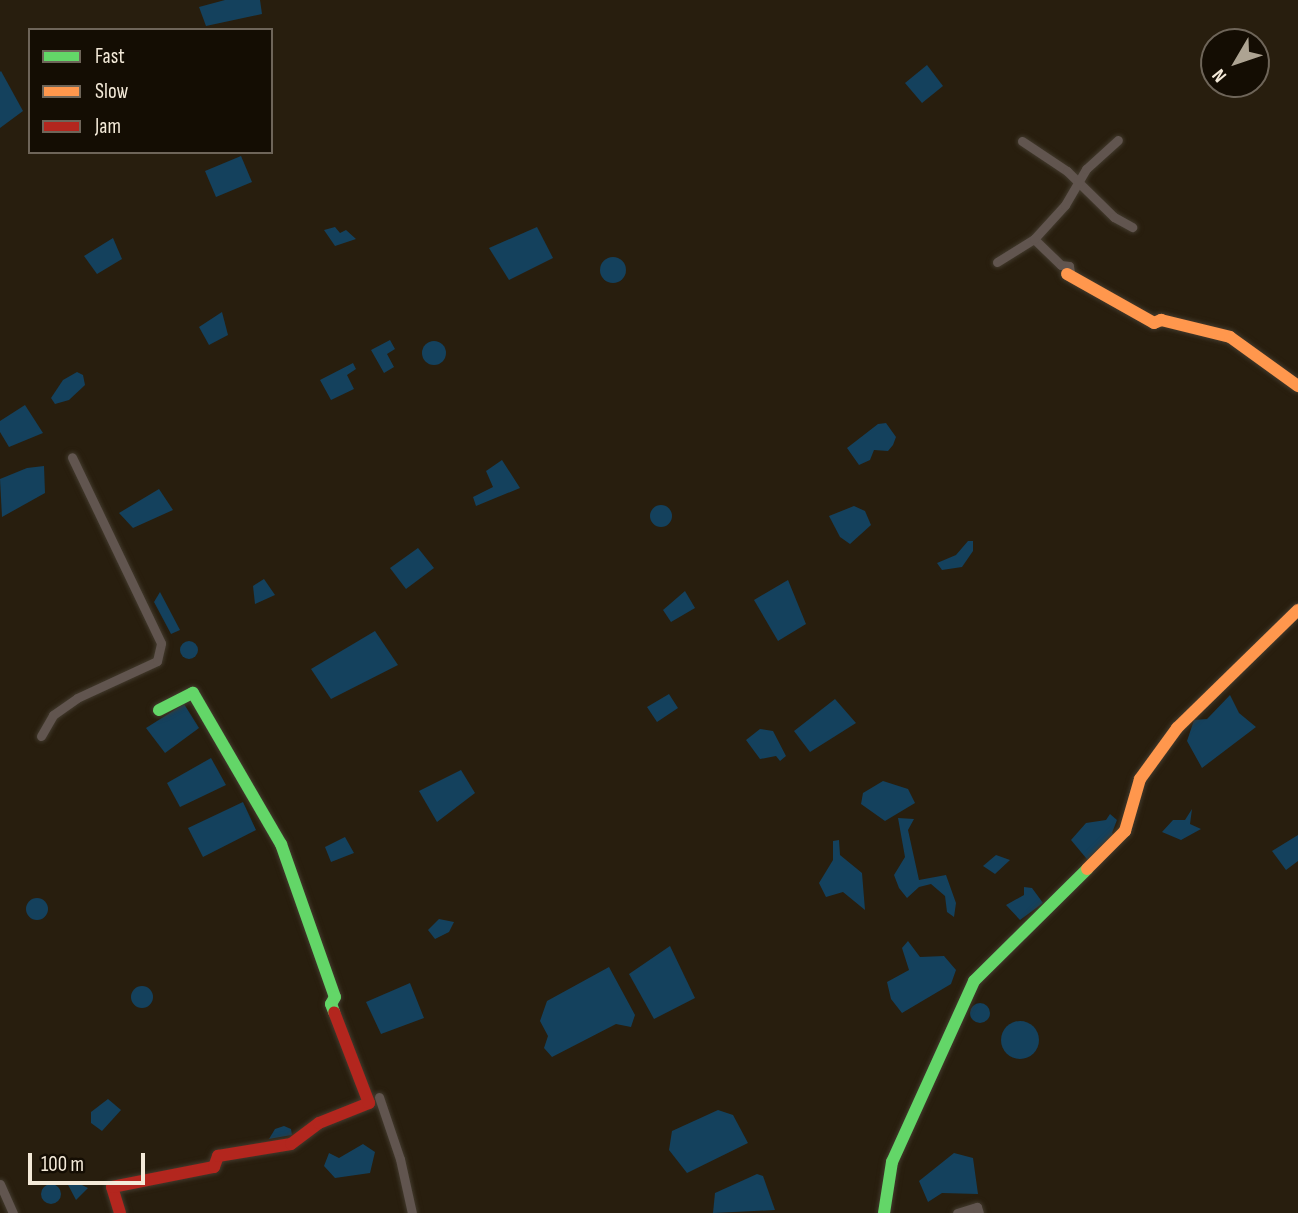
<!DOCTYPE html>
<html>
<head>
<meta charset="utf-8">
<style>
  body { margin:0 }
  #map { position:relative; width:1298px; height:1213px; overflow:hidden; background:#281e0e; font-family:"Sofia Sans Condensed",sans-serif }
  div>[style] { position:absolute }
  .water>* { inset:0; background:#14415d }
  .round { border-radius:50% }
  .roads { filter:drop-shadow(0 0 2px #423a2d) drop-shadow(0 0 2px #423a2d) }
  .street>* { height:9px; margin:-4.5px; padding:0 4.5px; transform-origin:4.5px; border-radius:4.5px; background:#61554f }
  .fast>* { height:12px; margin:-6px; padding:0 6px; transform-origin:6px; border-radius:6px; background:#63d668 }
  .slow>* { height:12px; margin:-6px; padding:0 6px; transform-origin:6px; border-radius:6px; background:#ff974d }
  .jam>* { height:12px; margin:-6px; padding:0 6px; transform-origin:6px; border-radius:6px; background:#b3261e }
  span { translate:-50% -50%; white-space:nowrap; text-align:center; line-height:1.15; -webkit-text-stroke:5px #140d03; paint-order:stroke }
  .legend { position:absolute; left:28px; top:28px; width:245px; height:126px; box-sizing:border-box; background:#140d03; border:2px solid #6e6559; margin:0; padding:9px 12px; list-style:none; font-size:21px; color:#f4ead9 }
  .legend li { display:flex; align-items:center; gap:14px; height:35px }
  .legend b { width:35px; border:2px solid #6e6559 }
  .north { position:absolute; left:1200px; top:28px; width:70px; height:70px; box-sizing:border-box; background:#140d03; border:2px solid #6e6559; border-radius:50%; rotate:231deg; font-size:19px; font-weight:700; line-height:28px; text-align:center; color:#f4ead9 }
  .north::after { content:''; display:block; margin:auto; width:24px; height:32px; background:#ada392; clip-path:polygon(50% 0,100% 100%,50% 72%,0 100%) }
  .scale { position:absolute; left:28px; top:1153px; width:117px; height:32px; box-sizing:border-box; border:4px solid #f4ead9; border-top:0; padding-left:9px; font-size:21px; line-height:24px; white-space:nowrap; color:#f4ead9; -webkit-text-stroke:5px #140d03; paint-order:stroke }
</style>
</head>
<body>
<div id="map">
  <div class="water">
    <div style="clip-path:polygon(225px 0,260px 0,262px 14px,206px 26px,199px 7px)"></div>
    <div style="clip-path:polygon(927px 65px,943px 86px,922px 103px,905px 83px)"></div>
    <div style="clip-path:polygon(1px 71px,23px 111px,0 128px,0 72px)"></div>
    <div style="clip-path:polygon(241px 156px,252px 182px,216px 197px,205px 171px)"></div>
    <div style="clip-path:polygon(335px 227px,340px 233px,346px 230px,356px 239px,335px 246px,324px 230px)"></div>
    <div style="clip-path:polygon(537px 227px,553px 258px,509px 280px,489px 248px)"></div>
    <div style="clip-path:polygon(113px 238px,122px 259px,97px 274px,84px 256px)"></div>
    <div class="round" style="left:600px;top:257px;width:26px;height:26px"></div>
    <div style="clip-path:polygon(222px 312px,228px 335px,209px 345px,199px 327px)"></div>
    <div style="clip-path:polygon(390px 340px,395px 349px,387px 354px,394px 367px,384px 373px,371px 350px)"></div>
    <div class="round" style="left:422px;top:341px;width:24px;height:24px"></div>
    <div style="clip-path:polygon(353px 363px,356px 369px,347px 375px,354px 389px,331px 400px,320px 380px)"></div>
    <div style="clip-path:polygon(77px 372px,83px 375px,85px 385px,69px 400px,55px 404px,51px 398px,63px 380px)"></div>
    <div style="clip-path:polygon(25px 405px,43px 433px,9px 447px,0 432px,0 421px)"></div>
    <div style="clip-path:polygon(886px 423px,896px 437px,893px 445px,888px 451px,874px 450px,870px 460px,859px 465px,847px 448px,878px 424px)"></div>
    <div style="clip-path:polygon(502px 460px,520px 488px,476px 506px,473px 497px,493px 487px,486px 471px)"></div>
    <div style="clip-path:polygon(44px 466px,45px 493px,2px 517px,0 479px,27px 468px)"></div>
    <div style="clip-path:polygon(159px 489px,173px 510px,133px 528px,119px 513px)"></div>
    <div class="round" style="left:650px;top:505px;width:22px;height:22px"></div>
    <div style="clip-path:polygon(854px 506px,865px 511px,871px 525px,850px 544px,840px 537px,829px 516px)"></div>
    <div style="clip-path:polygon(968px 541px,973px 541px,973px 551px,962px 567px,942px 570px,937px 563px,956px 555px)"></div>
    <div style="clip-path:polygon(418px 548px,434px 568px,406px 589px,390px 568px)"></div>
    <div style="clip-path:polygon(264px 579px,275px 595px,255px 604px,253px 586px)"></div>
    <div style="clip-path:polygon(788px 580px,806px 624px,778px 641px,754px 600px)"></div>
    <div style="clip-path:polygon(685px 591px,695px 608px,671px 622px,663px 610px)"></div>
    <div style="clip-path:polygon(160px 592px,180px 630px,171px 634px,154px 602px)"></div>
    <div style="clip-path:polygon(375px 631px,398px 665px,331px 699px,311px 669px)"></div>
    <div class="round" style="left:180px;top:641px;width:18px;height:18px"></div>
    <div style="clip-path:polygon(669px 694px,678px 708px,657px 722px,647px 707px)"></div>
    <div style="clip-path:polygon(1230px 695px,1239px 713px,1256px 727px,1202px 768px,1187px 741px,1194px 720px,1207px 719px)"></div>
    <div style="clip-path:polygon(835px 699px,856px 723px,810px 752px,794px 731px)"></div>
    <div style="clip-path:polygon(184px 704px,199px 728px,165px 753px,146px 728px)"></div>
    <div style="clip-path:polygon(760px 729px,773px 731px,786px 756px,780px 761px,776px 756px,760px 759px,746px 740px)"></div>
    <div style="clip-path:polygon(211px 758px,226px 785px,180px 807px,167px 783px)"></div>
    <div style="clip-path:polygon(461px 770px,475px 793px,437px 822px,419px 791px)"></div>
    <div style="clip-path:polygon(883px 781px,908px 789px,915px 803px,885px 821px,861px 804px,863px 793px)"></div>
    <div style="clip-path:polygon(243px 802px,256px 830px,203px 857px,188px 828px)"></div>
    <div style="clip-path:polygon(1192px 809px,1190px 824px,1201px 829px,1181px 840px,1162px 832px,1173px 820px,1185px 820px)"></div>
    <div style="clip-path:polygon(1110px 814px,1117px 820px,1112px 833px,1118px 838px,1091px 864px,1071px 840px,1086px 823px,1106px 820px)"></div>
    <div style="clip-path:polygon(898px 818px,914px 819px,908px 830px,919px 880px,946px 875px,956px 903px,954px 917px,947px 912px,945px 896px,931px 884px,919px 887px,907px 898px,899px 888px,894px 875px,905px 857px)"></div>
    <div style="clip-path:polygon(1298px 835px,1298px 861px,1286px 870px,1272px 851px)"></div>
    <div style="clip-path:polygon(345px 837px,354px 853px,331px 862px,325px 847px)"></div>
    <div style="clip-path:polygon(839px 840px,840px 855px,862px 873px,865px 910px,843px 892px,826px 897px,819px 883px,833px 860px,833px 841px)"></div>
    <div style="clip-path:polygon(996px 855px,1010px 860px,995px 874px,983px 866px)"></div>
    <div style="clip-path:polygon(1024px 887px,1032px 888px,1043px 903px,1020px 920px,1006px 905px,1024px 895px)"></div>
    <div class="round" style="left:26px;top:898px;width:22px;height:22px"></div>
    <div style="clip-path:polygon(439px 919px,454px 922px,449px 932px,435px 939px,428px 930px)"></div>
    <div style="clip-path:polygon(908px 941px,920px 957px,944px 956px,956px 970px,951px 984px,902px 1013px,891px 999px,887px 982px,909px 970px,902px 948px)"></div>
    <div style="clip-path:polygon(670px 946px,695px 998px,654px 1019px,629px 974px)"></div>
    <div style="clip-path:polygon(609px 967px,635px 1015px,631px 1027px,616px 1024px,552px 1057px,544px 1048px,548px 1036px,540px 1021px,547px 1001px)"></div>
    <div style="clip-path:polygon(410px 983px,424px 1018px,381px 1034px,366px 1002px)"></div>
    <div class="round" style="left:131px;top:986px;width:22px;height:22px"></div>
    <div class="round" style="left:970px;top:1003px;width:20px;height:20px"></div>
    <div class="round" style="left:1001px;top:1021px;width:38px;height:38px"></div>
    <div style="clip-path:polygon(108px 1099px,121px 1110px,102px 1131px,91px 1123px,91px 1112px)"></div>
    <div style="clip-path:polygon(718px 1110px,733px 1115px,748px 1143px,687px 1173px,669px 1150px,672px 1131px)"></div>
    <div style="clip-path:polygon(284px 1126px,291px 1129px,292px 1135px,269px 1139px,275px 1129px)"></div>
    <div style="clip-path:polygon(363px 1144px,375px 1152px,370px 1173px,335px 1178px,324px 1166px,329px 1153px,339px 1158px)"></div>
    <div style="clip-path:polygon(954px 1153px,973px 1158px,978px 1194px,942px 1193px,928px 1202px,919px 1181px)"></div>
    <div style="clip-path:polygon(757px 1174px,763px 1176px,775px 1210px,713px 1213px,715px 1193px)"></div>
    <div style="clip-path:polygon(66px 1181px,74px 1181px,88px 1188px,76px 1200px)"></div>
    <div class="round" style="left:41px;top:1184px;width:20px;height:20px"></div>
  </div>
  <div class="roads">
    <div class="street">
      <div style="left:1022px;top:141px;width:54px;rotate:33.7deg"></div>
      <div style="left:1067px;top:171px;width:66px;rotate:44.4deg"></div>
      <div style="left:1114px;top:217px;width:21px;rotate:29deg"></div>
      <div style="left:1034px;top:239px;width:37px;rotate:44deg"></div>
      <div style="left:1061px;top:265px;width:8px;rotate:7deg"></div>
      <div style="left:1069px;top:266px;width:6px;rotate:81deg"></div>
      <div style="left:997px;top:262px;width:44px;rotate:-31.9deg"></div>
      <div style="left:1034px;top:239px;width:46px;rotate:-47.6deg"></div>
      <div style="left:1065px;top:205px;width:42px;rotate:-59.7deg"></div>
      <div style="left:1086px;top:169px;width:43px;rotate:-42.2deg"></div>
      <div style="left:41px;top:736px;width:24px;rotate:-60deg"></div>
      <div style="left:53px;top:715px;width:29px;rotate:-35deg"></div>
      <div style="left:77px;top:698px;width:88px;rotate:-24.8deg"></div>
      <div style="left:157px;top:661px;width:18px;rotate:-77deg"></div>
      <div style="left:161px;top:643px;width:206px;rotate:-115.6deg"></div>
      <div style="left:379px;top:1097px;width:65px;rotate:71.3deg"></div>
      <div style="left:400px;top:1159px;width:55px;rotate:77.5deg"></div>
      <div style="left:0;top:1184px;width:32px;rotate:66deg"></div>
      <div style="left:957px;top:1213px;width:21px;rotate:-17deg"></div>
      <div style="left:977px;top:1207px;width:6px;rotate:72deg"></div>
    </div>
    <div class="fast">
      <div style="left:159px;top:710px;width:38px;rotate:-27deg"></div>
      <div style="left:193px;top:693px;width:175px;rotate:59.8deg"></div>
      <div style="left:281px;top:844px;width:162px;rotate:70.6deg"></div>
      <div style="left:335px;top:997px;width:8px;rotate:120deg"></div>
      <div style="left:331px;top:1004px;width:9px;rotate:69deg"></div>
      <div style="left:884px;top:1213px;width:52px;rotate:-81.1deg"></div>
      <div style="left:892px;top:1162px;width:199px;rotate:-65.6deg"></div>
      <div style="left:974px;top:981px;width:159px;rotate:-44.7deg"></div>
    </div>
    <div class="slow">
      <div style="left:1067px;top:274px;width:100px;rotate:29.4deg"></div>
      <div style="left:1154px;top:323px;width:8px;rotate:-23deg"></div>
      <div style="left:1161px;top:320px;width:71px;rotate:13.8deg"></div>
      <div style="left:1230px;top:337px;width:84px;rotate:35.8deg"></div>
      <div style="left:1087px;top:869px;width:54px;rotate:-45deg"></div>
      <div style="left:1125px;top:831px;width:54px;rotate:-73.9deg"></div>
      <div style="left:1140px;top:779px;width:63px;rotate:-54deg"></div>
      <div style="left:1177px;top:728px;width:169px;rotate:-44.3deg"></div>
    </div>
    <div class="jam">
      <div style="left:120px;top:1213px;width:27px;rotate:-107deg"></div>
      <div style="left:112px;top:1187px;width:104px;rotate:-11.1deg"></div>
      <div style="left:214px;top:1167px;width:12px;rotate:-70deg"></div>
      <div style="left:218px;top:1156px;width:74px;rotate:-9.3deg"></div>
      <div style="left:291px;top:1144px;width:35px;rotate:-37deg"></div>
      <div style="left:319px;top:1123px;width:54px;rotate:-21.8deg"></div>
      <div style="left:369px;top:1103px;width:97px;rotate:-111deg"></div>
    </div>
  </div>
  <ul class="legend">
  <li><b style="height:9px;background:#63d668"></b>Fast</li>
  <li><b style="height:9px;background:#ff974d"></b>Slow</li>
  <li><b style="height:9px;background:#b3261e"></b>Jam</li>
  </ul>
  <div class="north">N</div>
  <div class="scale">100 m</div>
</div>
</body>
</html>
